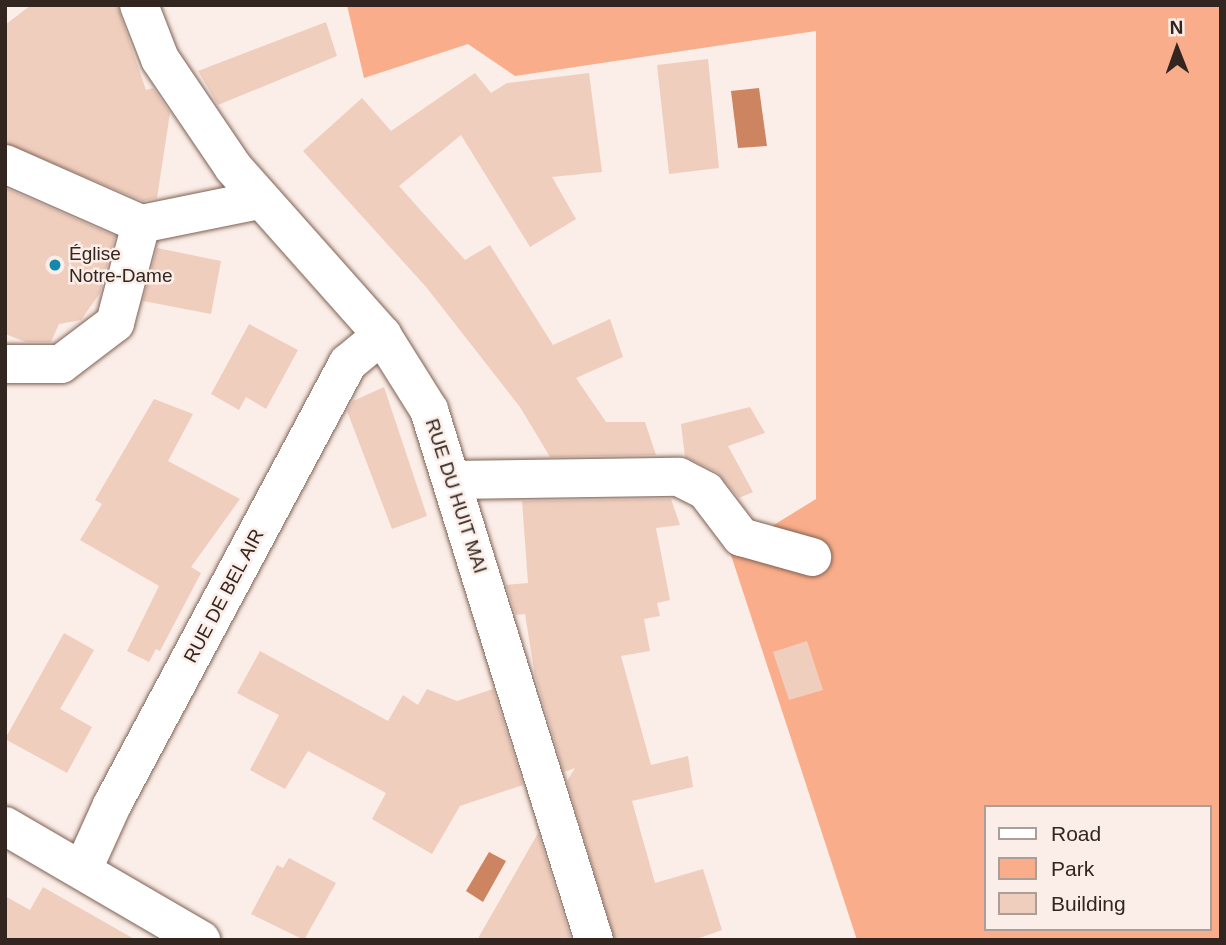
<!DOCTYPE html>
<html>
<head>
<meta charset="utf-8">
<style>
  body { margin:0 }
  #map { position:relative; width:1226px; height:945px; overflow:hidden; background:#fbede7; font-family:Helvetica,sans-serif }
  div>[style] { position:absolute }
  .green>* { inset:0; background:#f9ad8a }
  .water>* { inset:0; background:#cd8461 }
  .building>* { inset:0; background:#f0cebe }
  .roads { filter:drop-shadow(0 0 2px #7e6153) drop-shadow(0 0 2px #7e6153) }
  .minor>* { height:38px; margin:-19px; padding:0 19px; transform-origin:19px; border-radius:19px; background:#fff }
  .secondary>* { height:38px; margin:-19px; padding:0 19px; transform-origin:19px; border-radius:19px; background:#fff }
  .dots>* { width:19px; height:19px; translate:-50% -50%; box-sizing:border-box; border:4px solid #fbede7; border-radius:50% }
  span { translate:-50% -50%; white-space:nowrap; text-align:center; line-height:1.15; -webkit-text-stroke:5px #fbede7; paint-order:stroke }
  .poi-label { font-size:19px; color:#332620 }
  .left { translate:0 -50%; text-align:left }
  .street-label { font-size:19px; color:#332620 }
  .frame { position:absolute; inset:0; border:7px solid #332620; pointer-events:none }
  .legend { position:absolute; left:984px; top:805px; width:228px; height:126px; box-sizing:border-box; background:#fbede7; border:2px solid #ab9d97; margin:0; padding:9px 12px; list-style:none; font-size:21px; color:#332620 }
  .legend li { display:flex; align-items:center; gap:14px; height:35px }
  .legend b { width:35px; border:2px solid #ab9d97 }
  .north { position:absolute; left:1142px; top:14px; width:70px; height:70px; -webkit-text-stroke:5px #fbede7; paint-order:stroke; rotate:359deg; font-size:19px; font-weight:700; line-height:28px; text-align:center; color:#332620 }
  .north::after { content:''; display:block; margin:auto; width:24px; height:32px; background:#332620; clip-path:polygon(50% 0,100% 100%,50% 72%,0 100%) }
</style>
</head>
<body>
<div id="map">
  <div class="green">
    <div style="clip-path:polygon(evenodd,347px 5px,1221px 5px,1221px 940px,857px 940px,730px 552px,816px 499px,816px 31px,515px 76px,468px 44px,364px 78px,347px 5px,986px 807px,1210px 807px,1210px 929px,986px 929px,986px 807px)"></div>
  </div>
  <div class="water">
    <div style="clip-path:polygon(759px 88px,767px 146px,738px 148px,731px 91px)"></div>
    <div style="clip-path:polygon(489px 852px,506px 861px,483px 902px,466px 891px)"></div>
  </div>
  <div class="building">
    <div style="clip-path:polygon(31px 5px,117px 5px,146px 90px,153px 88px,170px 113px,157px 198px,143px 201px,5px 143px,5px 25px)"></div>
    <div style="clip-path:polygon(326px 22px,337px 56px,218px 105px,198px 71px)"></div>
    <div style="clip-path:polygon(708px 59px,719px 168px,669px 174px,657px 65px)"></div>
    <div style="clip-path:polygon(475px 73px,491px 93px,507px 83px,589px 73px,602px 172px,552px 177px,576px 219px,530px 247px,461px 135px,399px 186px,465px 260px,490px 245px,553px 345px,610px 319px,623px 357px,576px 378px,606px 422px,645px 422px,656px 455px,550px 457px,520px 407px,427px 288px,303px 151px,362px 98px,391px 131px)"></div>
    <div style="clip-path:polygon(5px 188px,115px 236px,100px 293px,81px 320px,59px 324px,51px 342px,26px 342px,5px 334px)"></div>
    <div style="clip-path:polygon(157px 248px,221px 261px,211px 314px,143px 301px)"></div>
    <div style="clip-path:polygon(249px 324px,298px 350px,266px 409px,246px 397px,239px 410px,211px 394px)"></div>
    <div style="clip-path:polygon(384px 387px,427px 516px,392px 529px,347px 411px,353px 401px)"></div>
    <div style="clip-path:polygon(154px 399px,193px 414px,168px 461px,240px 499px,191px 567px,201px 573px,160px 651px,156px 649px,149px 662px,127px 651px,159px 586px,80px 540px,102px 504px,95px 500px)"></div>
    <div style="clip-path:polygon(750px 407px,765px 433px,728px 446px,753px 492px,739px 498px,717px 472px,685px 457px,681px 424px)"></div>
    <div style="clip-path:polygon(671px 499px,680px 525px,656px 528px,670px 600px,657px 603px,660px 616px,644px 619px,650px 651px,621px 656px,651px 765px,688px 756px,693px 787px,632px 801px,655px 883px,703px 869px,722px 930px,694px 940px,615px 940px,567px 781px,575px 768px,564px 772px,535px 676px,525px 614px,516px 615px,506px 585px,528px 583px,522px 501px)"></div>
    <div style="clip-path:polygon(64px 633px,94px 650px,60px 709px,92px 727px,67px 773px,5px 739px)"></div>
    <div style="clip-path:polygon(807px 641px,823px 690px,789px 700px,773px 652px)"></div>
    <div style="clip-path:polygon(260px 651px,388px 721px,403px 695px,418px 705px,427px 689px,457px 701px,493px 689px,523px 785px,460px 806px,432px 854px,372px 819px,386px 793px,308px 751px,285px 789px,250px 770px,279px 715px,237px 693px)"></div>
    <div style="clip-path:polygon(538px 833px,571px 940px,477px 940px,500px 900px)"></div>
    <div style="clip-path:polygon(289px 858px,336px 883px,304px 940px,251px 914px,277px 865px,283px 868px)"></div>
    <div style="clip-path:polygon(43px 887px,136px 940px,5px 940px,5px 896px,30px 910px)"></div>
  </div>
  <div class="roads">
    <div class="minor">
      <div style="left:139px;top:5px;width:58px;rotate:68.7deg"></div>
      <div style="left:160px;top:59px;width:130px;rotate:55.9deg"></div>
      <div style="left:233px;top:167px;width:225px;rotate:48.4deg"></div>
      <div style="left:382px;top:335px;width:89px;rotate:57.9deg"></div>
      <div style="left:429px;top:410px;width:555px;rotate:72.71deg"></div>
      <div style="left:5px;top:164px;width:149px;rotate:23.8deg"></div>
      <div style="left:141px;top:224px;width:120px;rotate:-11.5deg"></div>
      <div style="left:5px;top:364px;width:56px"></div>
      <div style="left:61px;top:364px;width:68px;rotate:-37.2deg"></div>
      <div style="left:115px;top:323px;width:102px;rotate:-75.3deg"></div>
      <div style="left:452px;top:480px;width:227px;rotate:-0.8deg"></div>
      <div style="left:679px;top:477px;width:30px;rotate:27deg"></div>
      <div style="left:706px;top:491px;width:58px;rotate:52.7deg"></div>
      <div style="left:741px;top:537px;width:74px;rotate:15.7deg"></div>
      <div style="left:83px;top:869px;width:70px;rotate:-65.6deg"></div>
      <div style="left:112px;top:805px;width:501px;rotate:-61.9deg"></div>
      <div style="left:348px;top:363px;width:44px;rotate:-39.5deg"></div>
    </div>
    <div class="secondary">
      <div style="left:5px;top:826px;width:227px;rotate:30.2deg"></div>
    </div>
  </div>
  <div class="dots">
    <div style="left:55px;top:265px;background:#1289ad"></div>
  </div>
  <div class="poi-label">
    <span class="left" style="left:69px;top:265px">Église<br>Notre-Dame</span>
  </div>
  <div class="street-label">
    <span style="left:456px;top:496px;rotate:72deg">RUE DU HUIT MAI</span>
    <span style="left:224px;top:596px;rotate:-62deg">RUE DE BEL AIR</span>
  </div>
  <div class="frame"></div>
  <ul class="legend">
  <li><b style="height:9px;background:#fff"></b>Road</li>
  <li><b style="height:19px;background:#f9ad8a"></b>Park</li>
  <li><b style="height:19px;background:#f0cebe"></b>Building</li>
  </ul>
  <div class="north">N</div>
</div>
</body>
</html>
